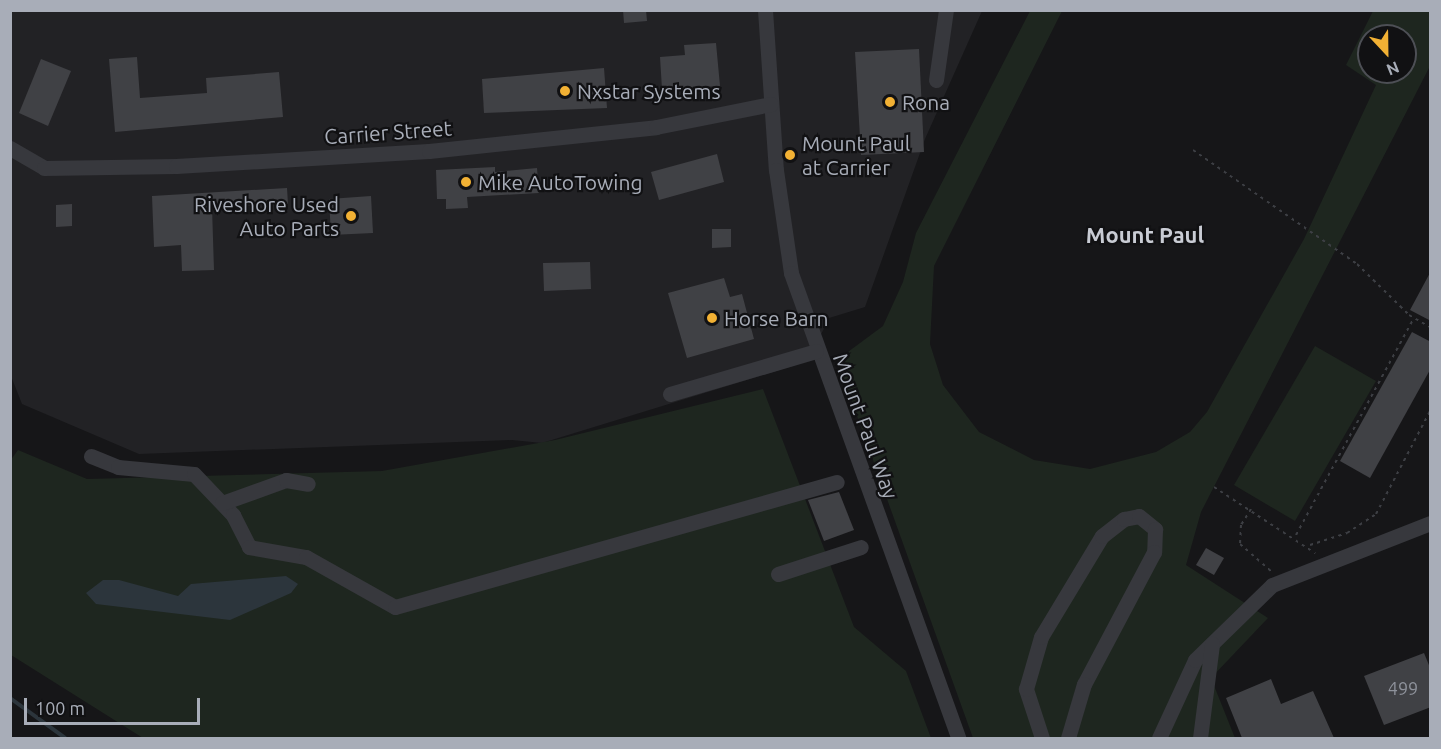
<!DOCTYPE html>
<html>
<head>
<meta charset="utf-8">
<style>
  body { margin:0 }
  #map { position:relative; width:1441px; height:749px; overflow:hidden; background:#161618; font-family:Ubuntu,sans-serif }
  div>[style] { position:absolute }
  .built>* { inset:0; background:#222225 }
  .green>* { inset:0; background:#1e261f }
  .water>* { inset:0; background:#2c353c }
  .stream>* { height:4px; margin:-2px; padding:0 2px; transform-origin:2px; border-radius:2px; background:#2c353c }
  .building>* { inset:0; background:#404145 }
  .path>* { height:2px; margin-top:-1px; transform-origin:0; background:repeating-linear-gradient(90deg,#3d3f44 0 3px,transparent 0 7.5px) }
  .minor>* { height:15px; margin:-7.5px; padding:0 7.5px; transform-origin:7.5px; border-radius:7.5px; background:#37383d }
  .dots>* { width:16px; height:16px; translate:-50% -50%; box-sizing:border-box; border:3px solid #111113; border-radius:50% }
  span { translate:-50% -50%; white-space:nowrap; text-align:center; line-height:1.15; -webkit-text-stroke:4.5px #111113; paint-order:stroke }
  .number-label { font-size:18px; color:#8e929b }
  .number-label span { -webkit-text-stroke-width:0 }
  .poi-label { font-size:21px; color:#a8adb8 }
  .left { translate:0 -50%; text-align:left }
  .right { translate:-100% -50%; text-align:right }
  .street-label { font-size:21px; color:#a8adb8 }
  .neighbourhood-label { font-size:22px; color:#c9ccd4; font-weight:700 }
  .frame { position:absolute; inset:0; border:12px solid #a8adb8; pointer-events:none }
  .north { position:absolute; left:1357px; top:24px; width:60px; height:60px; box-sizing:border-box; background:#111113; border:2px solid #4d4f55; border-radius:50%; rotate:158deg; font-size:16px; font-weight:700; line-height:24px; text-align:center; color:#a8adb8 }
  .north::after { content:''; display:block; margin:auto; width:21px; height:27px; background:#f2b134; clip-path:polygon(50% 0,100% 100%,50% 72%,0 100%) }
  .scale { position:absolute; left:24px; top:698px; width:176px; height:27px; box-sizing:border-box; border:3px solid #a8adb8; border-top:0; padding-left:8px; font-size:18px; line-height:21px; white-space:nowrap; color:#a8adb8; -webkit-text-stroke:4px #111113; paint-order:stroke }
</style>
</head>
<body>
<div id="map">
  <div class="built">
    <div style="clip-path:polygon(11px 11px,982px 11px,925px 139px,865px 307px,829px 318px,815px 347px,796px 365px,542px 443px,512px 440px,139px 454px,22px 404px,11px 376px)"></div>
  </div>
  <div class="green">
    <div style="clip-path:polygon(evenodd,1030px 11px,1062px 11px,934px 266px,930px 344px,943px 385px,979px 432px,1034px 460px,1090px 469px,1156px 452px,1190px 432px,1207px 412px,1304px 239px,1376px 85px,1346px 65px,1373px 11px,1430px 11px,1430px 66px,1201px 512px,1186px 565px,1268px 618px,1211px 678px,1235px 738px,973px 738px,837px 360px,883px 326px,903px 282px,916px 233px,1030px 11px,1369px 36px,1405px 36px,1405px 72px,1369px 72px,1369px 36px)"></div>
    <div style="clip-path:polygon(1315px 346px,1376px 381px,1295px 521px,1234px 485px)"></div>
    <div style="clip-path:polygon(763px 389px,854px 627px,906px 671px,931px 738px,143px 738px,11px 655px,10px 461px,18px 450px,87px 479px,382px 471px,555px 440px)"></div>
  </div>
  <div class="water">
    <div style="clip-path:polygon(286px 576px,298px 584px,291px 593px,230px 620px,96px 604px,86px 593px,103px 580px,119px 580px,178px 596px,191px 584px)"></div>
  </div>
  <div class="stream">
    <div style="left:10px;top:698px;width:68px;rotate:36deg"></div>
  </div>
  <div class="building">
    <div style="clip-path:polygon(623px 10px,646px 10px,647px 21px,624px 23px)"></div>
    <div style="clip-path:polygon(716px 43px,720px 86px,662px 89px,660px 57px,685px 55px,684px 45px)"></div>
    <div style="clip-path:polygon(919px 49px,924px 152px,861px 155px,855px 52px)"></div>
    <div style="clip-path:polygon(137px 57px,140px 98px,207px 93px,206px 78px,279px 72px,283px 117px,115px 132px,109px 59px)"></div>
    <div style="clip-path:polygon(41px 59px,71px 71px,48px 126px,19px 113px)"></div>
    <div style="clip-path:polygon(604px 68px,607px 108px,484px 113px,482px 79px)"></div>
    <div style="clip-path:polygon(717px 154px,724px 182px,659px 200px,651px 172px)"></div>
    <div style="clip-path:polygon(495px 167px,495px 172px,537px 168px,539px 193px,467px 197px,468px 208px,446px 209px,446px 199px,437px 199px,436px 170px)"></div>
    <div style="clip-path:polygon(287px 188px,288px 204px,212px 207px,214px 270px,182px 271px,181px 245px,154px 247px,152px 196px)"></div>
    <div style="clip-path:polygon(371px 196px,373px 233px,331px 235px,329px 199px)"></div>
    <div style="clip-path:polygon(72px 204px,72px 226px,56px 227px,56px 205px)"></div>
    <div style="clip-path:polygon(712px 229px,731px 229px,731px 247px,712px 248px)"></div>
    <div style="clip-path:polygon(590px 262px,591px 289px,544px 291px,543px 263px)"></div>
    <div style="clip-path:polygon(1431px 271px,1431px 321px,1410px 310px)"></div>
    <div style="clip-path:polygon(724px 278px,730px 297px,742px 294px,754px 339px,687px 358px,668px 293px)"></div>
    <div style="clip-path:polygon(1412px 332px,1431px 342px,1431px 368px,1370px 478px,1340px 461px)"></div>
    <div style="clip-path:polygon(839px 492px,854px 530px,824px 541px,808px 500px)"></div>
    <div style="clip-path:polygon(1206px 548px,1224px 558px,1214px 575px,1196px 565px)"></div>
    <div style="clip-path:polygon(1424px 653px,1431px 670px,1431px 707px,1384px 725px,1364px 676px)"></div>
    <div style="clip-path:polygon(1271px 679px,1281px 704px,1313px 691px,1334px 738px,1242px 738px,1226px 698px)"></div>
  </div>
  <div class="path">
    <div style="left:1193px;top:150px;width:200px;rotate:34.8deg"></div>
    <div style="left:1357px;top:264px;width:73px;rotate:44.4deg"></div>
    <div style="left:1409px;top:315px;width:24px;rotate:30deg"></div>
    <div style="left:1214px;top:487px;width:121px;rotate:33.2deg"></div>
    <div style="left:1251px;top:509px;width:19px;rotate:122deg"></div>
    <div style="left:1241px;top:525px;width:19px;rotate:93deg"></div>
    <div style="left:1240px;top:544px;width:43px;rotate:41.2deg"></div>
    <div style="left:1296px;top:535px;width:247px;rotate:-61.5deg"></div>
    <div style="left:1310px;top:545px;width:39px;rotate:-18deg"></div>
    <div style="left:1347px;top:533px;width:35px;rotate:-33deg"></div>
    <div style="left:1376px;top:514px;width:116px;rotate:-62.3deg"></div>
  </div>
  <div class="minor">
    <div style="left:765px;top:10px;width:160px;rotate:86.1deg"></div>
    <div style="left:776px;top:170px;width:104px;rotate:81.7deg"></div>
    <div style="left:791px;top:273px;width:494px;rotate:70.2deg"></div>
    <div style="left:936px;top:80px;width:71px;rotate:-81.9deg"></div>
    <div style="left:10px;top:148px;width:39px;rotate:30deg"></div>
    <div style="left:44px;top:168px;width:132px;rotate:-0.9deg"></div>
    <div style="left:176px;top:166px;width:253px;rotate:-3.4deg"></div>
    <div style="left:429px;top:151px;width:228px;rotate:-6deg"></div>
    <div style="left:656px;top:127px;width:117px;rotate:-11.3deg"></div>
    <div style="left:670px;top:394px;width:152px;rotate:-16.4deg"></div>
    <div style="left:91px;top:456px;width:29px;rotate:22deg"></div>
    <div style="left:118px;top:467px;width:76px;rotate:5.3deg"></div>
    <div style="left:194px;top:474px;width:57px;rotate:46.4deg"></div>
    <div style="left:233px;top:515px;width:36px;rotate:63deg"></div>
    <div style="left:249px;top:547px;width:58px;rotate:10deg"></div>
    <div style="left:306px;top:557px;width:102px;rotate:29.3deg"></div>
    <div style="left:395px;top:607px;width:459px;rotate:-15.8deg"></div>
    <div style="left:222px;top:503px;width:68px;rotate:-19.8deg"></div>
    <div style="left:286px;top:480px;width:22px;rotate:10deg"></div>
    <div style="left:778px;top:574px;width:87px;rotate:-18deg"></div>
    <div style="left:1042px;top:738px;width:52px;rotate:-108.1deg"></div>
    <div style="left:1026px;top:689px;width:54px;rotate:-73.9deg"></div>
    <div style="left:1041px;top:637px;width:118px;rotate:-58.9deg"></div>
    <div style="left:1102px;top:536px;width:28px;rotate:-38deg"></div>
    <div style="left:1124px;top:519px;width:15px;rotate:-11deg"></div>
    <div style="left:1139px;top:516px;width:21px;rotate:39deg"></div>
    <div style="left:1155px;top:529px;width:23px;rotate:92deg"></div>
    <div style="left:1154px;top:552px;width:149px;rotate:117.9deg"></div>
    <div style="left:1084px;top:684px;width:56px;rotate:106.5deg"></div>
    <div style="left:1159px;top:738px;width:86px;rotate:-65.2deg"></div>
    <div style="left:1195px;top:660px;width:107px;rotate:-44.2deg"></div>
    <div style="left:1272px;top:585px;width:170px;rotate:-21.4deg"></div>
    <div style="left:1200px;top:738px;width:95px;rotate:-82.7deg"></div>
  </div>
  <div class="dots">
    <div style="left:565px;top:91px;background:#f2b134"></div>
    <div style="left:890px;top:102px;background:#f2b134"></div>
    <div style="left:790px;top:155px;background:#f2b134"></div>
    <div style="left:466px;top:182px;background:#f2b134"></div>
    <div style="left:351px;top:216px;background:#f2b134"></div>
    <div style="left:712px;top:318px;background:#f2b134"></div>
  </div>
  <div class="number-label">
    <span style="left:1403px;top:688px">499</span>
  </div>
  <div class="poi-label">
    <span class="left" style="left:577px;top:91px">Nxstar Systems</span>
    <span class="left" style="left:902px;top:102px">Rona</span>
    <span class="left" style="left:802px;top:155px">Mount Paul<br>at Carrier</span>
    <span class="left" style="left:478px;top:182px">Mike AutoTowing</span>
    <span class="right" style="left:339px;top:216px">Riveshore Used<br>Auto Parts</span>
    <span class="left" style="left:724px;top:318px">Horse Barn</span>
  </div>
  <div class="street-label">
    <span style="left:388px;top:132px;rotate:-4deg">Carrier Street</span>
    <span style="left:866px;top:426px;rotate:70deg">Mount Paul Way</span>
  </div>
  <div class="neighbourhood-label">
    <span style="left:1145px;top:235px">Mount Paul</span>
  </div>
  <div class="frame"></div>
  <div class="north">N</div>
  <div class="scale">100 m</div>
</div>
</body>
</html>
